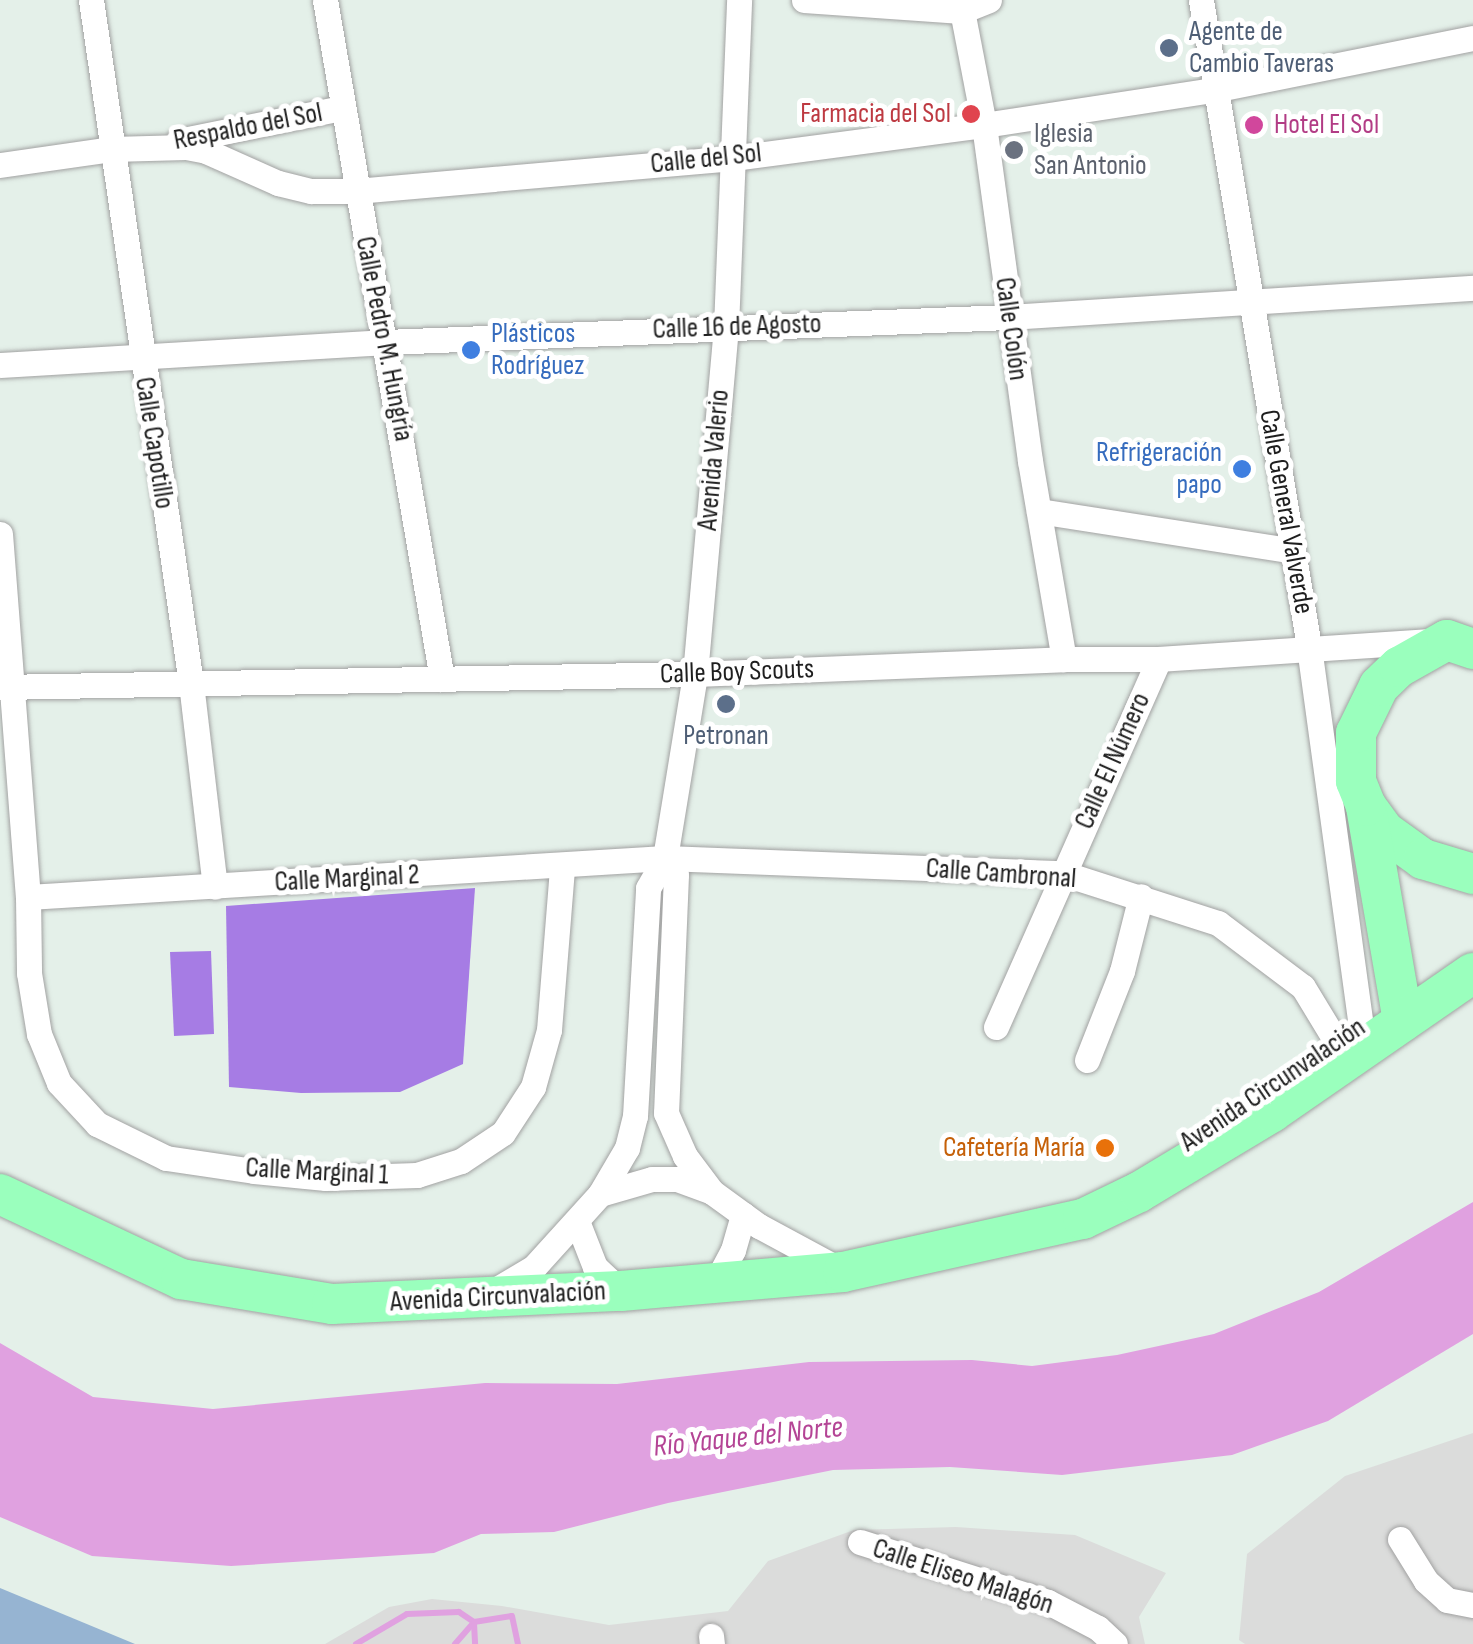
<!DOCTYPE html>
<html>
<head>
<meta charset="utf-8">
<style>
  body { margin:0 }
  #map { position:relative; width:1473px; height:1644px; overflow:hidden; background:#e4f0e9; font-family:"Sofia Sans Condensed",sans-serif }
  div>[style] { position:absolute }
  .residential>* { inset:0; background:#dbdcdb }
  .forest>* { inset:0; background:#96b4d2 }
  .pitch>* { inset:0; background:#a67ce4 }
  .water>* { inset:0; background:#e0a1e0 }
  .stream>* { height:6px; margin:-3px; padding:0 3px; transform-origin:3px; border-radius:3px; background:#e0a1e0 }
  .roads { filter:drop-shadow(0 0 2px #a2a2a2) drop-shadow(0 0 2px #a2a2a2) }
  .minor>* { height:25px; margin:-12.5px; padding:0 12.5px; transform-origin:12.5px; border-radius:12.5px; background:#fff }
  .primary>* { height:40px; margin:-20px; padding:0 20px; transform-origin:20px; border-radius:20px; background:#9affbd }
  .dots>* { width:28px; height:28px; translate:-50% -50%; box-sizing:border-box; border:5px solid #fff; border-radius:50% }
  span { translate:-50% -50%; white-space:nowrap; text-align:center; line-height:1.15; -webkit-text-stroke:10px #fff; paint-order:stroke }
  .service-label { font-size:28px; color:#4e5e75 }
  .left { translate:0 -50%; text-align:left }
  .health-label { font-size:28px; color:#be3a42 }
  .right { translate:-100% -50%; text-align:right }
  .hotel-label { font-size:28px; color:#b23c85 }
  .street-label { font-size:28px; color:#1e1e1e }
  .worship-label { font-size:28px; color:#5b616d }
  .shop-label { font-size:28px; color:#366cbe }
  .food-label { font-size:28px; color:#c56008 }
  .water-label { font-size:30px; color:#b44495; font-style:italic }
</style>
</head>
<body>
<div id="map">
  <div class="residential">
    <div style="clip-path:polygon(1473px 1433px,1473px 1644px,1245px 1644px,1239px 1640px,1247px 1554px,1345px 1476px)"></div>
    <div style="clip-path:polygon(956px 1527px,1075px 1535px,1166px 1573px,1139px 1617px,1145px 1644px,325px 1644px,389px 1607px,432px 1599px,502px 1606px,609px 1625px,728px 1611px,768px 1561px,854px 1530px)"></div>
  </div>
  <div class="forest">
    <div style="clip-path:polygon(0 1588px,135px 1644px,0 1644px)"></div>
  </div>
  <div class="pitch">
    <div style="clip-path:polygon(475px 888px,463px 1064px,400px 1092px,301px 1093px,229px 1087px,226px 906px)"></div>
    <div style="clip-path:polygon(211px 951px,214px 1034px,174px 1036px,170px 952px)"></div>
  </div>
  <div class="water">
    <div style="clip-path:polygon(1473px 1202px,1473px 1334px,1328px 1421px,1232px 1455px,1062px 1475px,950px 1467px,833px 1470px,668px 1503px,554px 1532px,481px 1534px,434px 1553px,231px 1566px,92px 1556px,0 1517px,0 1343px,93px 1397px,213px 1409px,485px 1383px,617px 1384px,809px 1362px,972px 1360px,1032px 1366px,1117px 1355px,1214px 1334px,1319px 1292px)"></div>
  </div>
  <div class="stream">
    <div style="left:474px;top:1623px;width:21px;rotate:87deg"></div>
    <div style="left:356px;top:1644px;width:59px;rotate:-30.5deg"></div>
    <div style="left:407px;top:1614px;width:52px;rotate:-2.2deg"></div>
    <div style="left:459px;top:1612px;width:18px;rotate:34deg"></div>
    <div style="left:455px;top:1644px;width:29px;rotate:-49deg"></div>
    <div style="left:474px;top:1622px;width:38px;rotate:-9deg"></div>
    <div style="left:512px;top:1616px;width:29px;rotate:78deg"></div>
  </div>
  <div class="roads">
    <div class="minor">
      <div style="left:91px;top:0;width:690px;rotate:81.67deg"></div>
      <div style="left:191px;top:683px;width:205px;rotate:83.3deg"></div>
      <div style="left:325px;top:0;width:689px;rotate:80.22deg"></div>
      <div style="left:804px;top:0;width:158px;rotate:4deg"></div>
      <div style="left:962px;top:11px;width:29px;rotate:-22deg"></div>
      <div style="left:960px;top:0;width:127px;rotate:79.1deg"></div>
      <div style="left:984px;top:125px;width:339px;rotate:82.2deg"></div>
      <div style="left:1030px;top:461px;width:201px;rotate:80.3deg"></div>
      <div style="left:1201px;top:0;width:656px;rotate:80.52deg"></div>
      <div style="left:1309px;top:647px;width:383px;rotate:82.2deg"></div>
      <div style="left:178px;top:141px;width:167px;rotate:-11.4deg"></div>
      <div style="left:0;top:165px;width:112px;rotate:-8.2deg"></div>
      <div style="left:111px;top:149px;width:75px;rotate:-1.5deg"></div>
      <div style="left:186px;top:147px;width:20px;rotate:11deg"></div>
      <div style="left:206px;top:151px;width:79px;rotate:24deg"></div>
      <div style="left:278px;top:183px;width:34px;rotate:14deg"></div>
      <div style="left:311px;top:191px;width:45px"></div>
      <div style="left:356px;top:191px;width:379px;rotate:-5deg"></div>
      <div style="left:734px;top:158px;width:252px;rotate:-7.5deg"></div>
      <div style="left:984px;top:125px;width:237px;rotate:-8.7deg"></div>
      <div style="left:1218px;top:89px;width:260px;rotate:-11.3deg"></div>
      <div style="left:0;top:365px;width:387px;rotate:-3.4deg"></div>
      <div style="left:386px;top:342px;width:624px;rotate:-2.3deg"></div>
      <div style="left:1009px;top:317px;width:465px;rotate:-3.6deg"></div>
      <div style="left:1039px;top:511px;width:257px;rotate:8.9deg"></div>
      <div style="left:0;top:534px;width:364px;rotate:85.6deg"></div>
      <div style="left:28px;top:897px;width:76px;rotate:89.2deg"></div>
      <div style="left:29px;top:973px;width:62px;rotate:80.7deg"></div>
      <div style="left:39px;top:1034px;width:53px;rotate:67.8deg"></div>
      <div style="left:59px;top:1083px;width:56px;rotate:47.2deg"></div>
      <div style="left:97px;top:1124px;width:77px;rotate:26.2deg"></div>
      <div style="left:166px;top:1158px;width:89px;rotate:8.4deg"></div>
      <div style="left:254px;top:1171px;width:72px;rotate:5.6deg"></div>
      <div style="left:326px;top:1178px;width:91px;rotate:-1.9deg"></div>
      <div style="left:417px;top:1175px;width:46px;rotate:-17.7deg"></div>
      <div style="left:461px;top:1161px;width:50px;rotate:-33.7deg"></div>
      <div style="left:503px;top:1133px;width:55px;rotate:-56.9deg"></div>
      <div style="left:533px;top:1087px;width:59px;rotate:-74.3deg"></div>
      <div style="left:549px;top:1030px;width:164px;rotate:-85.4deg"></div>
      <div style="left:0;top:687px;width:695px;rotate:-1.07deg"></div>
      <div style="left:695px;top:674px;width:369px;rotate:-2.3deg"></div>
      <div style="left:1064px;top:659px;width:95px"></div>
      <div style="left:1159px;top:659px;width:275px;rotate:-3.8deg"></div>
      <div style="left:665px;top:858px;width:20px;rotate:57deg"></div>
      <div style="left:676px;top:875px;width:238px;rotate:92.4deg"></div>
      <div style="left:666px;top:1113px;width:47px;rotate:66.2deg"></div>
      <div style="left:685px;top:1156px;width:45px;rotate:53.1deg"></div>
      <div style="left:712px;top:1192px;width:58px;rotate:35.9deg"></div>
      <div style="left:759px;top:1226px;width:91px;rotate:28.3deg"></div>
      <div style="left:28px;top:897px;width:638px;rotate:-3.5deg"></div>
      <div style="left:665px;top:858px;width:397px;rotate:2.2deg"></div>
      <div style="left:1062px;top:873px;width:164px;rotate:17.8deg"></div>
      <div style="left:1218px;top:923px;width:106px;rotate:37deg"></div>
      <div style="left:1303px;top:987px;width:66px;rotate:58.7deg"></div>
      <div style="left:996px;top:1027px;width:402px;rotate:-66.1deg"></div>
      <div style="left:1087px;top:1060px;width:96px;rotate:-68.5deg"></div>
      <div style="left:1122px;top:971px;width:77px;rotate:-75.8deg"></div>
      <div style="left:600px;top:1194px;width:54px;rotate:-16.1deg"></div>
      <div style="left:652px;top:1179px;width:25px"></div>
      <div style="left:677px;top:1179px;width:37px;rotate:20deg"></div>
      <div style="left:577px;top:1221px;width:49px;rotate:68.6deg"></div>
      <div style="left:595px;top:1267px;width:35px;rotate:43deg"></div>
      <div style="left:716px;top:1282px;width:36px;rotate:-62deg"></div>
      <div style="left:733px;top:1250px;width:37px;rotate:-74deg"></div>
      <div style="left:492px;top:1292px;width:49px;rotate:-30.8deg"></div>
      <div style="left:534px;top:1267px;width:98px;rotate:-47.9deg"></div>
      <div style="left:600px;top:1194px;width:53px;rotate:-59.6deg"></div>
      <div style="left:627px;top:1148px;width:33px;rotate:-76deg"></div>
      <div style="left:635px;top:1116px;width:228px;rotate:-86.7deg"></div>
      <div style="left:648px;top:888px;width:34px;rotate:-60deg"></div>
      <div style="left:665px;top:858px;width:186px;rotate:-80.7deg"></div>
      <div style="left:695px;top:674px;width:348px;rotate:-84.9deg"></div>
      <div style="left:726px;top:327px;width:327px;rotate:-87.7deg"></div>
      <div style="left:1400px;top:1539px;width:49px;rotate:58.2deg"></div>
      <div style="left:1426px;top:1581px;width:28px;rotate:42deg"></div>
      <div style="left:1447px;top:1600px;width:26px;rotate:11deg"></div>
      <div style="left:860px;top:1542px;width:197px;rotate:17.7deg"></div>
      <div style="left:1048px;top:1602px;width:56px;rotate:27.5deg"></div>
      <div style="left:1098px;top:1628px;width:23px;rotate:43deg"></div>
      <div style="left:711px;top:1636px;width:8px;rotate:83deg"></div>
    </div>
    <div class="primary">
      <div style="left:1366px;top:806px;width:31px;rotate:54deg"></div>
      <div style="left:1384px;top:831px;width:48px;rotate:35.7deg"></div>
      <div style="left:1423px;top:859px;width:52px;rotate:16.7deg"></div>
      <div style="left:1403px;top:1021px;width:218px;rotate:-99.8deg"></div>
      <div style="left:1366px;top:806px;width:27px;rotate:-112deg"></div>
      <div style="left:1356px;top:781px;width:48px;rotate:-90deg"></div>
      <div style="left:1356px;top:733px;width:52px;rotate:-63.9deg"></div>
      <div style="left:1379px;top:686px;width:28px;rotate:-44deg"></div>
      <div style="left:1399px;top:667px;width:55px;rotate:-29.4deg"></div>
      <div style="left:1447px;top:640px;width:28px;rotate:19deg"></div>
      <div style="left:0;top:1194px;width:200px;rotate:25.2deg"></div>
      <div style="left:181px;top:1279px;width:153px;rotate:9.4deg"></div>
      <div style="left:332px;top:1304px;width:289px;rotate:-2.6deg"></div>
      <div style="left:621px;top:1291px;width:223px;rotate:-4.9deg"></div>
      <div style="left:843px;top:1272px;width:246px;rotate:-12.5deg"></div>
      <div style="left:1083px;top:1219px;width:62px;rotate:-25.7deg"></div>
      <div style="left:1139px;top:1192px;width:155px;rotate:-31deg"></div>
      <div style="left:1272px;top:1112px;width:244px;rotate:-34.7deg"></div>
    </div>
  </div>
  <div class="dots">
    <div style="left:1169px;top:48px;background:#5c6f8a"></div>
    <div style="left:971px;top:114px;background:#e0444e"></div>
    <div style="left:1254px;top:125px;background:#d1479c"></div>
    <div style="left:1014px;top:150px;background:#6b7280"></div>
    <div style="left:471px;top:350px;background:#3f7fe0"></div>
    <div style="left:1242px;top:469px;background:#3f7fe0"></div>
    <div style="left:726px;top:704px;background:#5c6f8a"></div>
    <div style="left:1105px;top:1148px;background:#e8710a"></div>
  </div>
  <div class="service-label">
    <span class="left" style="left:1189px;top:48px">Agente de<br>Cambio Taveras</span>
    <span style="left:726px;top:736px">Petronan</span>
  </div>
  <div class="health-label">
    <span class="right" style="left:951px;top:114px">Farmacia del Sol</span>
  </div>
  <div class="hotel-label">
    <span class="left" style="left:1274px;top:125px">Hotel El Sol</span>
  </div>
  <div class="street-label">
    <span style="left:248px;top:127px;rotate:-11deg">Respaldo del Sol</span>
    <span style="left:706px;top:159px;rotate:-6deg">Calle del Sol</span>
    <span style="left:737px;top:327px;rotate:-2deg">Calle 16 de Agosto</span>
    <span style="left:1011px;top:329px;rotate:82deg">Calle Colón</span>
    <span style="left:384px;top:339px;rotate:79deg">Calle Pedro M. Hungría</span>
    <span style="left:154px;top:443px;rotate:81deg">Calle Capotillo</span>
    <span style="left:714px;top:460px;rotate:-85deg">Avenida Valerio</span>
    <span style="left:1286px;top:512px;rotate:80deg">Calle General Valverde</span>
    <span style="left:737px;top:672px;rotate:-2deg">Calle Boy Scouts</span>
    <span style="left:1113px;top:761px;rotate:-66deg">Calle El Número</span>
    <span style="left:1001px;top:874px;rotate:4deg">Calle Cambronal</span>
    <span style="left:347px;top:879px;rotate:-3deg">Calle Marginal 2</span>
    <span style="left:1273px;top:1085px;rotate:-34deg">Avenida Circunvalación</span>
    <span style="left:317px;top:1172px;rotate:3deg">Calle Marginal 1</span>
    <span style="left:498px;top:1297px;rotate:-3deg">Avenida Circunvalación</span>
    <span style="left:963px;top:1577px;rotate:18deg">Calle Eliseo Malagón</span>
  </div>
  <div class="worship-label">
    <span class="left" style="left:1034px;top:150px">Iglesia<br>San Antonio</span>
  </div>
  <div class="shop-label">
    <span class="left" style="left:491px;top:350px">Plásticos<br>Rodríguez</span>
    <span class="right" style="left:1222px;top:469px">Refrigeración<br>papo</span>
  </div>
  <div class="food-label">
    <span class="right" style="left:1085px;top:1148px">Cafetería María</span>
  </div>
  <div class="water-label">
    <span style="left:748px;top:1437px;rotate:-6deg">Río Yaque del Norte</span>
  </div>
</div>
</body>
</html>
